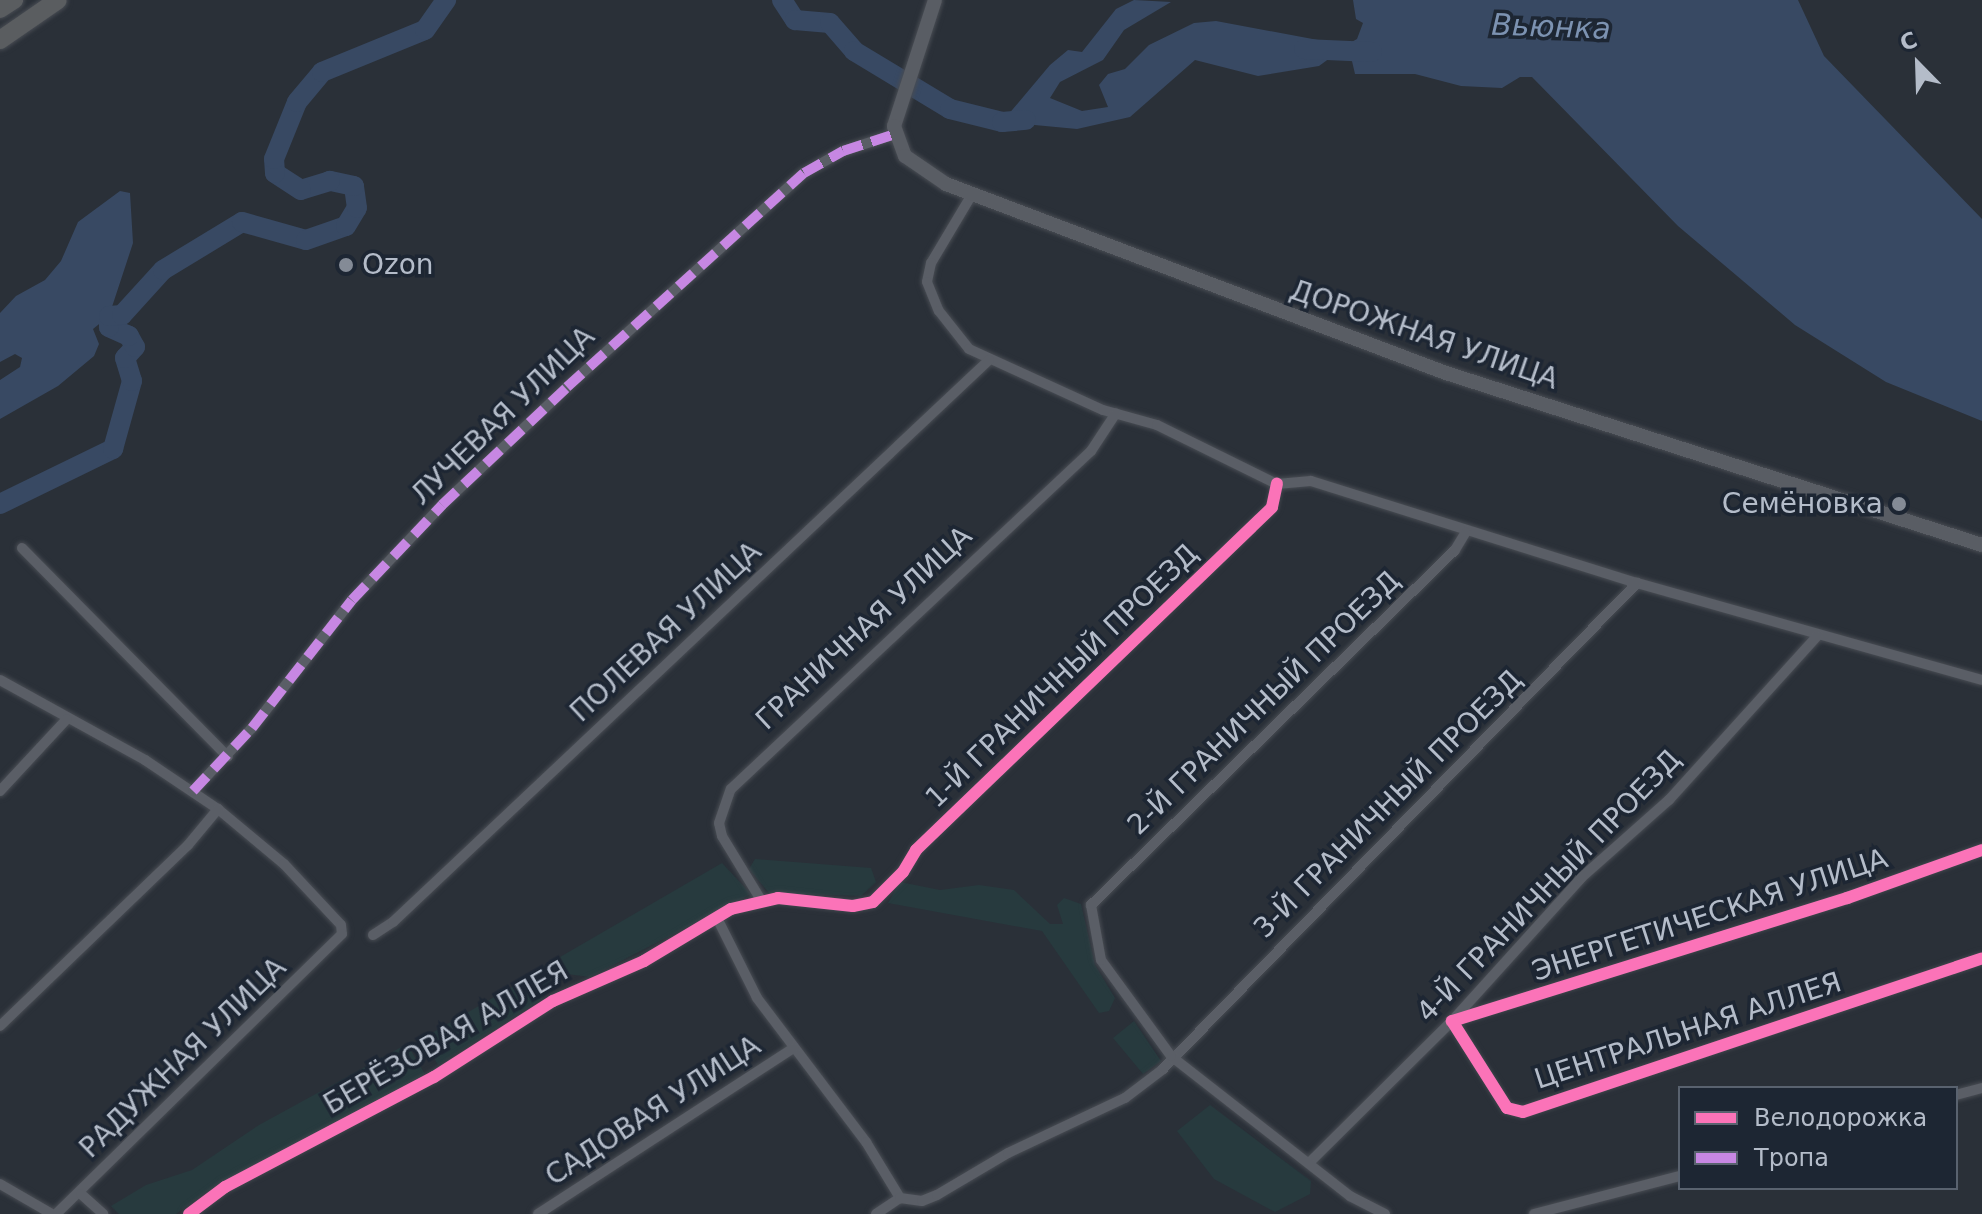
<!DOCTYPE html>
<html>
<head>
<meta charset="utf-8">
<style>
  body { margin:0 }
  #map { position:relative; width:1982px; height:1214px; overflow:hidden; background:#2a3038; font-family:"DejaVu Sans",sans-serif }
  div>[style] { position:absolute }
  .green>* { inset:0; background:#273a3e }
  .water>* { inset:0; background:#384963 }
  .river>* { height:20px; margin:-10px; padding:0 10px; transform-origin:10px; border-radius:10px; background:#384963 }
  .roads { filter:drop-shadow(0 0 2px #484c53) drop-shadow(0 0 2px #484c53) }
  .street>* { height:10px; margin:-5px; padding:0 5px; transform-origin:5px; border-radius:5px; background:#5a5e66 }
  .secondary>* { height:14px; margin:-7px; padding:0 7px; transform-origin:7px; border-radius:7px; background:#595d64 }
  .highway>* { height:18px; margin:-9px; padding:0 9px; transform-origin:9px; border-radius:9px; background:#5a5d60 }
  .quiet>* { height:10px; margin-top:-5px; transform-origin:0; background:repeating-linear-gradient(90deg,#c787e3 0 20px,transparent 0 30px) }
  .cycleway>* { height:12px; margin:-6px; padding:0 6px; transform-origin:6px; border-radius:6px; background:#fb73b8 }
  .dots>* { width:22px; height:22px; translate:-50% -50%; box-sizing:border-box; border:4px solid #1d2633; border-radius:50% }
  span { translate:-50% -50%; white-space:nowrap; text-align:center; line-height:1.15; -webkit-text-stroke:7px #1d2633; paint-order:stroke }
  .poi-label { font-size:28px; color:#b4bcc9 }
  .left { translate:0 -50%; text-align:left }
  .right { translate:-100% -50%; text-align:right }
  .street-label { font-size:28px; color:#b4bcc9 }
  .water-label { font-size:30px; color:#7c92b1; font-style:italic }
  .legend { position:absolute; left:1678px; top:1086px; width:280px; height:104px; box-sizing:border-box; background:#1d2633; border:2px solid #59626f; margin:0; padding:10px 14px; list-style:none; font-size:24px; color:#b4bcc9 }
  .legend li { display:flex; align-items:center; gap:16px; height:40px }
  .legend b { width:40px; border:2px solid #59626f }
  .north { position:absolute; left:1878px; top:24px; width:80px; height:80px; -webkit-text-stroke:6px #1d2633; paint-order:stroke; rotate:337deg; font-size:22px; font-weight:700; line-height:32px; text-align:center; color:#b4bcc9 }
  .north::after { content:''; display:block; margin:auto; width:28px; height:36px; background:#b4bcc9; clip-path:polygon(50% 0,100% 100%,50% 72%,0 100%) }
</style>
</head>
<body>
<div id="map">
  <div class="green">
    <div style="clip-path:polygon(755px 859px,871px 868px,876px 882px,861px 896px,769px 893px,749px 869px)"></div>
    <div style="clip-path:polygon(722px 863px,751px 894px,590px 977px,567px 974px,560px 957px)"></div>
    <div style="clip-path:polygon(900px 882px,940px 890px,979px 885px,1014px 890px,1050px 924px,1063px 924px,1057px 905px,1064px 898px,1081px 904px,1095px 965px,1115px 998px,1109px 1011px,1099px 1013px,1042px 931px,888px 903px)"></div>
    <div style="clip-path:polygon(545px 968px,551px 980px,542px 999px,438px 1065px,423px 1038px)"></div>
    <div style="clip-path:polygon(1134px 1021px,1161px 1061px,1143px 1074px,1113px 1038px)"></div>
    <div style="clip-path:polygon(407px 1044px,425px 1074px,206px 1192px,176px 1214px,119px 1214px,111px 1206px,146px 1185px,192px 1170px,259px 1125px)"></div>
    <div style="clip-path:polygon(1210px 1105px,1311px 1181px,1310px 1194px,1275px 1212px,1214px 1179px,1177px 1131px)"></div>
  </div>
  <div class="water">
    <div style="clip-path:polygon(1134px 0,1171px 2px,1124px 30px,1103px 60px,1060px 82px,1050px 98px,1082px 111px,1108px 107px,1099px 85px,1108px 74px,1125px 69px,1149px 45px,1194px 23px,1216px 21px,1318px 40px,1331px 44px,1330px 58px,1319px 66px,1258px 76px,1195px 60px,1130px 117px,1077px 129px,1002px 122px,1050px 65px,1068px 50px,1082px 52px,1116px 9px)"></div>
    <div style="clip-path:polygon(1353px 0,1798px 0,1824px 56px,1982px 219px,1982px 421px,1886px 382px,1795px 325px,1678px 226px,1532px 77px,1520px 77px,1502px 88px,1461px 86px,1415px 74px,1355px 74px,1348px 44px,1357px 39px,1363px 23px,1356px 19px)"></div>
    <div style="clip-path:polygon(120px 191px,130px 193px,133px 243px,109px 316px,93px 329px,99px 344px,94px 356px,58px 386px,0 419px,0 380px,20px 367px,22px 358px,15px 354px,0 362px,0 313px,16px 296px,45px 280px,61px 261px,78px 222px)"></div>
  </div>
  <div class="river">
    <div style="left:782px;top:0;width:24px;rotate:57deg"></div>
    <div style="left:795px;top:20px;width:35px;rotate:5deg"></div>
    <div style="left:830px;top:23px;width:37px;rotate:49deg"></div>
    <div style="left:854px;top:51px;width:112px;rotate:31.1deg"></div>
    <div style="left:950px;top:109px;width:54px;rotate:14deg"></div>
    <div style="left:1002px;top:122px;width:24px;rotate:-5deg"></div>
    <div style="left:1304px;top:49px;width:68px;rotate:2.5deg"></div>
    <div style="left:0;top:504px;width:126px;rotate:-26deg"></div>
    <div style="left:113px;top:449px;width:71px;rotate:-74.4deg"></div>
    <div style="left:132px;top:381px;width:24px;rotate:-107deg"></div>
    <div style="left:125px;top:358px;width:15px;rotate:-48deg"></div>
    <div style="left:135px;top:347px;width:13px;rotate:-119deg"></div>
    <div style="left:129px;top:336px;width:22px;rotate:-156deg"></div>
    <div style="left:109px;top:327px;width:11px;rotate:-90deg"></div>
    <div style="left:109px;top:316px;width:13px;rotate:-4deg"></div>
    <div style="left:122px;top:315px;width:61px;rotate:-47.7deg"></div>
    <div style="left:163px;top:270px;width:92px;rotate:-31.3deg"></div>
    <div style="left:242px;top:222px;width:66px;rotate:15.7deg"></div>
    <div style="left:306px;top:240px;width:42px;rotate:-19.3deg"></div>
    <div style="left:346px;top:226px;width:21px;rotate:-59deg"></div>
    <div style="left:357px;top:208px;width:22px;rotate:-98deg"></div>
    <div style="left:354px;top:186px;width:25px;rotate:-168deg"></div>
    <div style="left:330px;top:181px;width:30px;rotate:163deg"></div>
    <div style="left:301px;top:190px;width:31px;rotate:-147deg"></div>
    <div style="left:275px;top:173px;width:14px;rotate:-94deg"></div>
    <div style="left:274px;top:159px;width:61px;rotate:-68deg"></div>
    <div style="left:297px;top:102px;width:39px;rotate:-50deg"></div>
    <div style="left:322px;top:72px;width:111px;rotate:-22.2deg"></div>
    <div style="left:425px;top:30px;width:37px;rotate:-55deg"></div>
  </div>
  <div class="roads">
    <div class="street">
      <div style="left:971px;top:196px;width:78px;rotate:120.8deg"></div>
      <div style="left:931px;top:263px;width:19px;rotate:102deg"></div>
      <div style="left:927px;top:282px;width:31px;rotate:68deg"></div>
      <div style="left:939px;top:311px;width:48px;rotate:51.7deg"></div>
      <div style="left:969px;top:349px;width:147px;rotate:24.5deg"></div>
      <div style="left:1103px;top:410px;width:56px;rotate:15.5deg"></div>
      <div style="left:1157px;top:425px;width:134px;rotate:26.2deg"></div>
      <div style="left:1277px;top:484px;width:34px;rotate:-5deg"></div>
      <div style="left:1311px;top:481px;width:342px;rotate:17.4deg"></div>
      <div style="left:1637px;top:583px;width:358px;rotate:15.7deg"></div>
      <div style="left:22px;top:548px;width:293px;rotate:45.4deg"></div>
      <div style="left:0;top:680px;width:166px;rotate:28.9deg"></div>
      <div style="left:145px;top:760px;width:88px;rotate:33.9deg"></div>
      <div style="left:218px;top:809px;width:86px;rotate:39.8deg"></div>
      <div style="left:284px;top:864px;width:83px;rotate:46.9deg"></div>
      <div style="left:341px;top:925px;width:9px;rotate:84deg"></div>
      <div style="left:342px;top:934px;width:400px;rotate:135.6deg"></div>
      <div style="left:0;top:791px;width:98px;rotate:-47.1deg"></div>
      <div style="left:193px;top:791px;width:86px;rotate:-46.9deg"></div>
      <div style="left:252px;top:728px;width:162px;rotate:-52deg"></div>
      <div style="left:352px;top:600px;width:131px;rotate:-46.5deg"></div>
      <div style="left:442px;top:505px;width:172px;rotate:-43.3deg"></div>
      <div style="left:567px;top:387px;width:319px;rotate:-42.1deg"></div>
      <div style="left:804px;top:173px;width:45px;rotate:-29.4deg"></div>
      <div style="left:843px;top:151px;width:55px;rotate:-18.1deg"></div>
      <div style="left:1982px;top:850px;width:143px;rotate:160.4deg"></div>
      <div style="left:1847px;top:898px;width:414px;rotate:162.7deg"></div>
      <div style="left:1452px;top:1021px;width:103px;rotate:57.7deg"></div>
      <div style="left:1507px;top:1108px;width:16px;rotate:14deg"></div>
      <div style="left:1523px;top:1112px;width:484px;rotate:-18.5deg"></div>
      <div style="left:761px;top:900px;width:75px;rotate:-121.4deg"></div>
      <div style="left:722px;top:836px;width:13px;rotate:-103deg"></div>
      <div style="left:719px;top:823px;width:36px;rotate:-71deg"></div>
      <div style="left:731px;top:789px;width:494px;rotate:-43.2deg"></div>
      <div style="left:1091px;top:451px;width:45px;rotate:-56.7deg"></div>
      <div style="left:717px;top:918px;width:89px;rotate:63.4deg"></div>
      <div style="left:757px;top:998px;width:181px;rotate:52.9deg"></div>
      <div style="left:866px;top:1142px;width:66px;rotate:58.7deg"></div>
      <div style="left:373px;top:935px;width:24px;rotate:-33deg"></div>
      <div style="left:393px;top:922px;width:819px;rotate:-43.32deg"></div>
      <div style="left:0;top:1026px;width:261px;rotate:-43.9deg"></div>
      <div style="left:188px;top:845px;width:47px;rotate:-50.2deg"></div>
      <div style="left:1956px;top:1095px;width:27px;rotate:-15deg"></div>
      <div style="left:1309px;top:1163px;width:202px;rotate:-44.8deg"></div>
      <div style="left:1452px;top:1021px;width:193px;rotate:-47.9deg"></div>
      <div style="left:1581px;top:878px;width:118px;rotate:-41.6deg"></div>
      <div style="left:1669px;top:800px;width:221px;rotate:-47.9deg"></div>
      <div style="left:0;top:1184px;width:60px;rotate:30deg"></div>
      <div style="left:81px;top:1194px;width:30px;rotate:42deg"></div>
      <div style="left:189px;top:1214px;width:45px;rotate:-36.9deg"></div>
      <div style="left:225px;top:1187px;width:236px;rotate:-27.8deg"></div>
      <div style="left:434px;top:1077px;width:141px;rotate:-32.6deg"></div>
      <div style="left:553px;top:1001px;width:99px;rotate:-23.7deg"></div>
      <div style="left:644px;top:961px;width:101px;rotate:-30.9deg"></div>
      <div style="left:731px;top:909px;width:48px;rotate:-13.2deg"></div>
      <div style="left:778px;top:898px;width:75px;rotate:6.1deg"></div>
      <div style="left:853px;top:906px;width:20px;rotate:-11deg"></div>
      <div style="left:873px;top:902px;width:42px;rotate:-45deg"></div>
      <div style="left:903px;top:872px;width:26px;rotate:-59deg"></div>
      <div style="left:916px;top:850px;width:494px;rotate:-43.9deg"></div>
      <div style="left:1272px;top:507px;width:24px;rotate:-78deg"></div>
      <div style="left:538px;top:1214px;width:305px;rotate:-33deg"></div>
      <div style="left:876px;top:1214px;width:29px;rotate:-34deg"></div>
      <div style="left:900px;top:1198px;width:22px;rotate:8deg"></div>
      <div style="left:922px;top:1201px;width:16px;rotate:-22deg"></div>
      <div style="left:937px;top:1195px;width:82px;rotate:-30.6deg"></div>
      <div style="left:1008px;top:1153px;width:129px;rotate:-25.2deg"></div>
      <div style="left:1125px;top:1098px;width:48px;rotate:-37.3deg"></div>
      <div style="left:1163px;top:1069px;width:679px;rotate:-45.72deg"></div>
      <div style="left:1385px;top:1214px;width:39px;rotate:-153deg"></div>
      <div style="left:1350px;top:1196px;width:227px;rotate:-142deg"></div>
      <div style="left:1171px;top:1056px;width:119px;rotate:-126.1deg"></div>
      <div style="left:1101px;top:960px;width:56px;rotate:-100.3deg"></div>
      <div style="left:1091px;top:905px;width:508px;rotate:-44.28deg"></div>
      <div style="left:1455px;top:550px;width:21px;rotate:-59deg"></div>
      <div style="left:1534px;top:1214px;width:151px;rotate:-14.6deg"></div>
    </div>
    <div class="secondary">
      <div style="left:935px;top:0;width:133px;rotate:108deg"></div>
      <div style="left:894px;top:126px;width:32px;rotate:70deg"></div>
      <div style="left:905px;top:156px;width:50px;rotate:34.3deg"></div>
      <div style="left:946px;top:184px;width:535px;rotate:20.71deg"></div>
      <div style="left:1446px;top:373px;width:563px;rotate:17.79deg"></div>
    </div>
    <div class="highway">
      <div style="left:0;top:9px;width:17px;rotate:-33deg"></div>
      <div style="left:0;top:40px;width:70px;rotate:-34.6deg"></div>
    </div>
  </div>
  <div class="quiet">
    <div style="left:193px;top:791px;width:86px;rotate:-46.9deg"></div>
    <div style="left:252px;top:728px;width:162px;rotate:-52deg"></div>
    <div style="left:352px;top:600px;width:131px;rotate:-46.5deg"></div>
    <div style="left:442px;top:505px;width:172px;rotate:-43.3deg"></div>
    <div style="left:567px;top:387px;width:319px;rotate:-42.1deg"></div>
    <div style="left:804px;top:173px;width:45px;rotate:-29.4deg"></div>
    <div style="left:843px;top:151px;width:55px;rotate:-18.1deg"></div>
  </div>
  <div class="cycleway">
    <div style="left:1982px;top:850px;width:143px;rotate:160.4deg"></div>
    <div style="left:1847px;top:898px;width:414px;rotate:162.7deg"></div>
    <div style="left:1452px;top:1021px;width:103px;rotate:57.7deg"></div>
    <div style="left:1507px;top:1108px;width:16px;rotate:14deg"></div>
    <div style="left:1523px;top:1112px;width:484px;rotate:-18.5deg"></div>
    <div style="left:189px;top:1214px;width:45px;rotate:-36.9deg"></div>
    <div style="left:225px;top:1187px;width:236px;rotate:-27.8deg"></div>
    <div style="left:434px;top:1077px;width:141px;rotate:-32.6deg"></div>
    <div style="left:553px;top:1001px;width:99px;rotate:-23.7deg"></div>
    <div style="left:644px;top:961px;width:101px;rotate:-30.9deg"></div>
    <div style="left:731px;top:909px;width:48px;rotate:-13.2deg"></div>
    <div style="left:778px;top:898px;width:75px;rotate:6.1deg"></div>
    <div style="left:853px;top:906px;width:20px;rotate:-11deg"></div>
    <div style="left:873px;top:902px;width:42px;rotate:-45deg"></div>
    <div style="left:903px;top:872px;width:26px;rotate:-59deg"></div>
    <div style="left:916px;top:850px;width:494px;rotate:-43.9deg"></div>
    <div style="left:1272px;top:507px;width:24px;rotate:-78deg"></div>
  </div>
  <div class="dots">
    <div style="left:346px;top:265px;background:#848b96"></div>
    <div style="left:1899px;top:504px;background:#848b96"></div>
  </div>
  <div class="poi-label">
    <span class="left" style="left:362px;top:265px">Ozon</span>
    <span class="right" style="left:1883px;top:504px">Семёновка</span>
  </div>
  <div class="street-label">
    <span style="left:1424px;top:335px;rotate:19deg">ДОРОЖНАЯ УЛИЦА</span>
    <span style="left:503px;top:416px;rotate:-44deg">ЛУЧЕВАЯ УЛИЦА</span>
    <span style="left:864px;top:628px;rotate:-43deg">ГРАНИЧНАЯ УЛИЦА</span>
    <span style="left:666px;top:632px;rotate:-43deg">ПОЛЕВАЯ УЛИЦА</span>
    <span style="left:1062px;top:676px;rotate:-44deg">1-Й ГРАНИЧНЫЙ ПРОЕЗД</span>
    <span style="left:1264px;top:703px;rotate:-44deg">2-Й ГРАНИЧНЫЙ ПРОЕЗД</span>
    <span style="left:1388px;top:804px;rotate:-45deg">3-Й ГРАНИЧНЫЙ ПРОЕЗД</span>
    <span style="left:1549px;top:886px;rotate:-46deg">4-Й ГРАНИЧНЫЙ ПРОЕЗД</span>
    <span style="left:1710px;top:915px;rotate:-18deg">ЭНЕРГЕТИЧЕСКАЯ УЛИЦА</span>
    <span style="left:1688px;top:1031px;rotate:-18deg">ЦЕНТРАЛЬНАЯ АЛЛЕЯ</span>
    <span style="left:446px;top:1038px;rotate:-30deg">БЕРЁЗОВАЯ АЛЛЕЯ</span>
    <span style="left:183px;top:1058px;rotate:-44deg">РАДУЖНАЯ УЛИЦА</span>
    <span style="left:653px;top:1111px;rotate:-33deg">САДОВАЯ УЛИЦА</span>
  </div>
  <div class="water-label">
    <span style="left:1551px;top:27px;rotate:2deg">Вьюнка</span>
  </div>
  <ul class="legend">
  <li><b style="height:10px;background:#fb73b8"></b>Велодорожка</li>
  <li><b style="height:10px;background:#c787e3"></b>Тропа</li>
  </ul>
  <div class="north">С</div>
</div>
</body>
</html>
